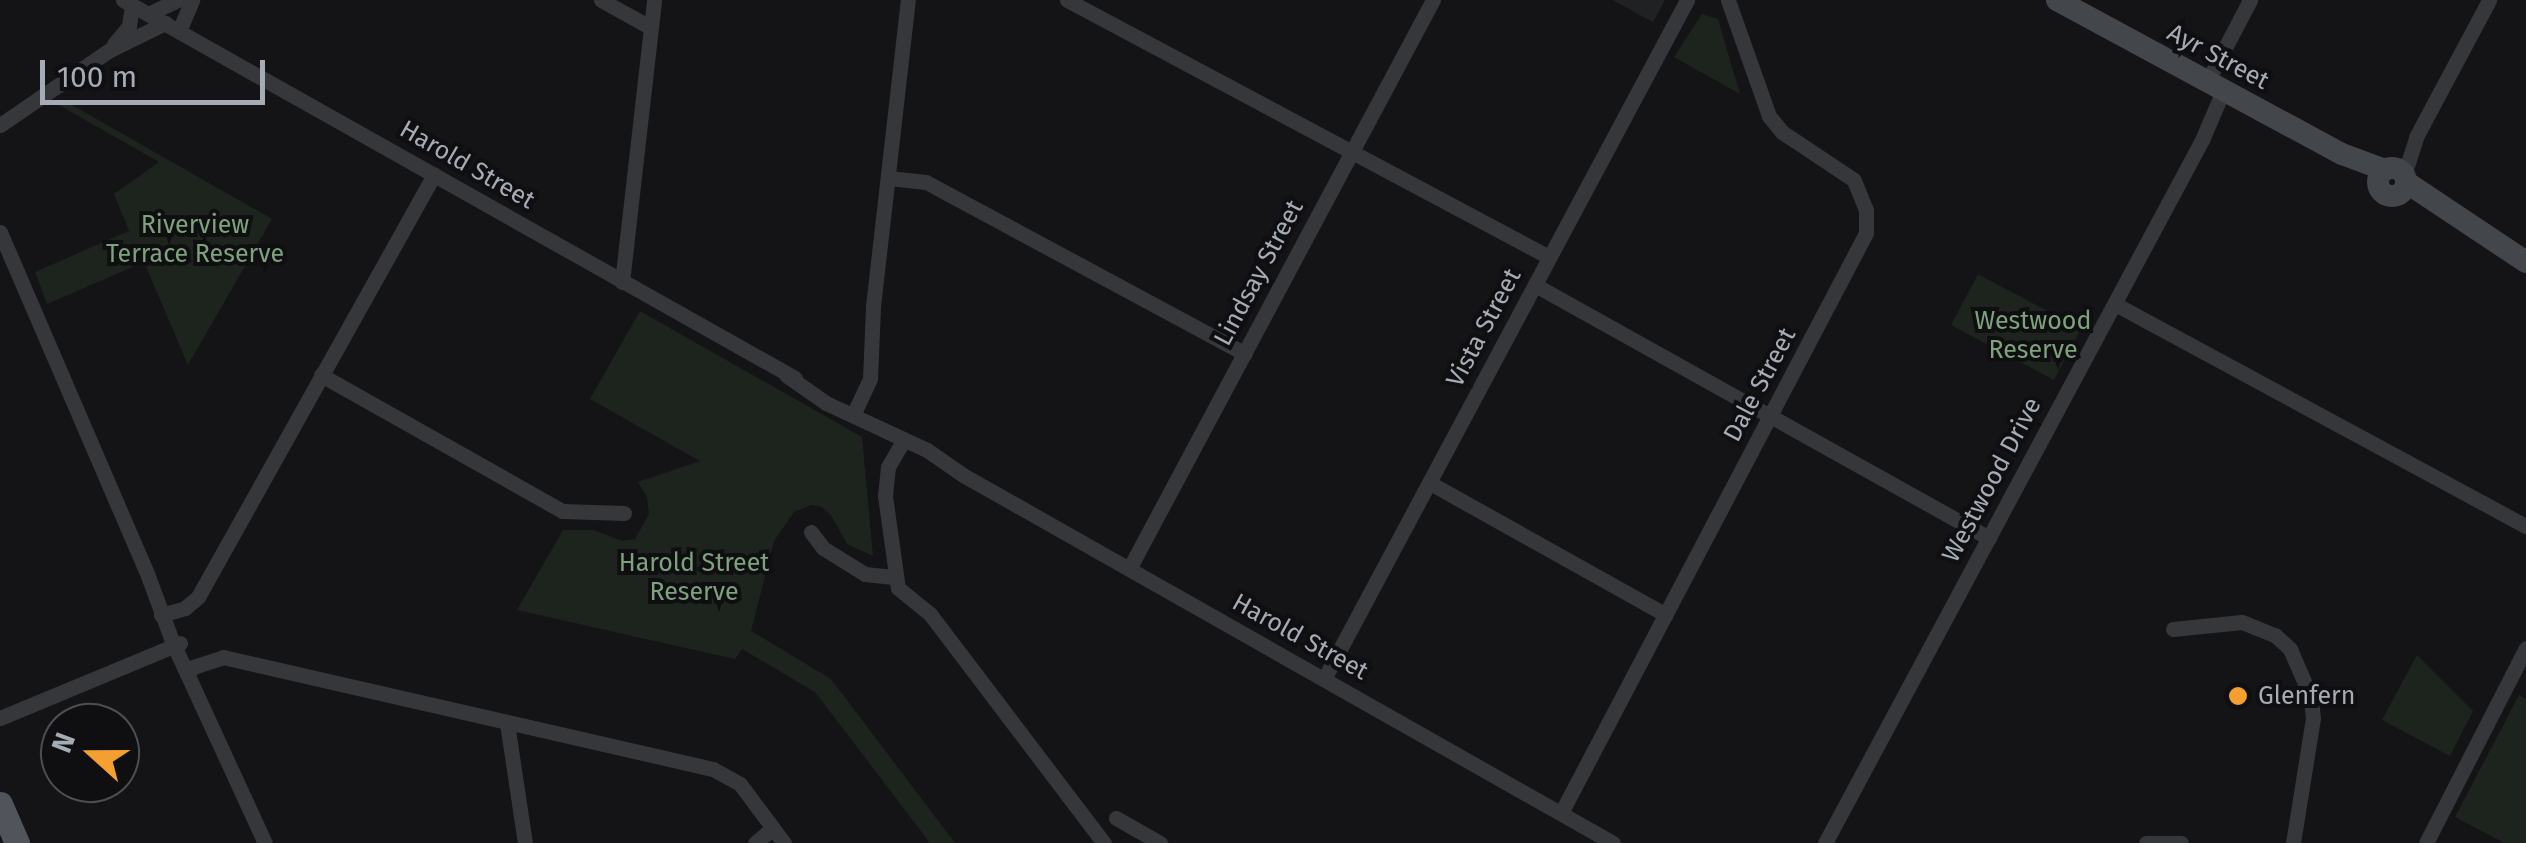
<!DOCTYPE html>
<html>
<head>
<meta charset="utf-8">
<style>
  body { margin:0 }
  #map { position:relative; width:2526px; height:843px; overflow:hidden; background:#141416; font-family:"Fira Sans",sans-serif }
  div>[style] { position:absolute }
  .built>* { inset:0; background:#202123 }
  .green>* { inset:0; background:#1c241d }
  .street>* { height:15px; margin:-7.5px; padding:0 7.5px; transform-origin:7.5px; border-radius:7.5px; background:#35373b }
  .secondary>* { height:22px; margin:-11px; padding:0 11px; transform-origin:11px; border-radius:11px; background:#43464b }
  .secondary>.ring { margin:-11px; padding:0; box-sizing:content-box; background:none; border:22px solid #43464b; border-radius:50% }
  .primary>* { height:25px; margin:-12.5px; padding:0 12.5px; transform-origin:12.5px; border-radius:12.5px; background:#51545a }
  .dots>* { width:28px; height:28px; translate:-50% -50%; box-sizing:border-box; border:5px solid #0f0f11; border-radius:50% }
  span { translate:-50% -50%; white-space:nowrap; text-align:center; line-height:1.15; -webkit-text-stroke:8px #0f0f11; paint-order:stroke }
  .street-label { font-size:25px; color:#a6acb6 }
  .park-label { font-size:25px; color:#7ea27d }
  .poi-label { font-size:25px; color:#a6acb6 }
  .left { translate:0 -50%; text-align:left }
  .north { position:absolute; left:40px; top:703px; width:100px; height:100px; box-sizing:border-box; background:#0f0f11; border:2px solid #4b4e53; border-radius:50%; rotate:291deg; font-size:28px; font-weight:700; line-height:40px; text-align:center; color:#a6acb6 }
  .north::after { content:''; display:block; margin:auto; width:35px; height:45px; background:#f3a030; clip-path:polygon(50% 0,100% 100%,50% 72%,0 100%) }
  .scale { position:absolute; left:40px; top:60px; width:225px; height:45px; box-sizing:border-box; border:5px solid #a6acb6; border-top:0; padding-left:12px; font-size:30px; line-height:35px; white-space:nowrap; color:#a6acb6; -webkit-text-stroke:8px #0f0f11; paint-order:stroke }
</style>
</head>
<body>
<div id="map">
  <div class="built">
    <div style="clip-path:polygon(1612px 0,1665px 0,1653px 22px)"></div>
  </div>
  <div class="green">
    <div style="clip-path:polygon(1702px 14px,1718px 19px,1740px 94px,1674px 57px)"></div>
    <div style="clip-path:polygon(65px 101px,272px 219px,188px 365px,144px 262px,47px 304px,35px 272px,129px 231px,114px 194px,159px 162px,59px 105px)"></div>
    <div style="clip-path:polygon(1978px 274px,2081px 329px,2054px 380px,1951px 325px)"></div>
    <div style="clip-path:polygon(640px 311px,862px 437px,873px 556px,847px 544px,831px 515px,822px 507px,811px 505px,794px 512px,774px 541px,751px 631px,831px 679px,955px 843px,930px 843px,815px 692px,742px 649px,735px 659px,517px 610px,563px 530px,593px 530px,622px 541px,635px 539px,649px 514px,647px 497px,638px 482px,700px 461px,590px 399px)"></div>
    <div style="clip-path:polygon(2417px 655px,2473px 711px,2450px 756px,2382px 720px)"></div>
    <div style="clip-path:polygon(2519px 695px,2526px 699px,2526px 843px,2504px 843px,2455px 817px)"></div>
  </div>
  <div class="street">
    <div style="left:123px;top:0;width:771px;rotate:29.36deg"></div>
    <div style="left:601px;top:0;width:56px;rotate:28.9deg"></div>
    <div style="left:1067px;top:0;width:546px;rotate:28.07deg"></div>
    <div style="left:148px;top:14px;width:33px;rotate:-25deg"></div>
    <div style="left:179px;top:31px;width:34px;rotate:-67deg"></div>
    <div style="left:114px;top:44px;width:23px;rotate:-50deg"></div>
    <div style="left:129px;top:26px;width:21px;rotate:-82deg"></div>
    <div style="left:2207px;top:82px;width:93px;rotate:-62.3deg"></div>
    <div style="left:0;top:125px;width:131px;rotate:-34.4deg"></div>
    <div style="left:108px;top:51px;width:64px;rotate:-26.2deg"></div>
    <div style="left:2404px;top:175px;width:40px;rotate:-72deg"></div>
    <div style="left:2416px;top:137px;width:155px;rotate:-61.9deg"></div>
    <div style="left:888px;top:178px;width:38px;rotate:6deg"></div>
    <div style="left:926px;top:182px;width:362px;rotate:28.3deg"></div>
    <div style="left:0;top:232px;width:374px;rotate:66.7deg"></div>
    <div style="left:148px;top:576px;width:69px;rotate:69.7deg"></div>
    <div style="left:172px;top:641px;width:222px;rotate:65.3deg"></div>
    <div style="left:622px;top:282px;width:284px;rotate:-83.5deg"></div>
    <div style="left:1535px;top:285px;width:520px;rotate:29.13deg"></div>
    <div style="left:2115px;top:304px;width:467px;rotate:28.4deg"></div>
    <div style="left:321px;top:375px;width:277px;rotate:29.4deg"></div>
    <div style="left:562px;top:511px;width:62px;rotate:1.8deg"></div>
    <div style="left:786px;top:375px;width:49px;rotate:35deg"></div>
    <div style="left:826px;top:403px;width:111px;rotate:25deg"></div>
    <div style="left:927px;top:450px;width:44px;rotate:34.8deg"></div>
    <div style="left:963px;top:475px;width:747px;rotate:29.52deg"></div>
    <div style="left:854px;top:413px;width:38px;rotate:-65deg"></div>
    <div style="left:870px;top:379px;width:73px;rotate:-87.6deg"></div>
    <div style="left:873px;top:306px;width:308px;rotate:-83.5deg"></div>
    <div style="left:903px;top:441px;width:30px;rotate:120deg"></div>
    <div style="left:888px;top:467px;width:29px;rotate:96deg"></div>
    <div style="left:885px;top:496px;width:93px;rotate:82deg"></div>
    <div style="left:898px;top:588px;width:41px;rotate:39.1deg"></div>
    <div style="left:930px;top:614px;width:288px;rotate:52.8deg"></div>
    <div style="left:1430px;top:483px;width:270px;rotate:29.2deg"></div>
    <div style="left:811px;top:532px;width:20px;rotate:53deg"></div>
    <div style="left:823px;top:548px;width:49px;rotate:31.8deg"></div>
    <div style="left:865px;top:574px;width:28px;rotate:6deg"></div>
    <div style="left:1129px;top:569px;width:645px;rotate:-61.89deg"></div>
    <div style="left:161px;top:615px;width:25px;rotate:-16deg"></div>
    <div style="left:185px;top:608px;width:17px;rotate:-40deg"></div>
    <div style="left:198px;top:597px;width:484px;rotate:-60.8deg"></div>
    <div style="left:2173px;top:629px;width:69px;rotate:-5.8deg"></div>
    <div style="left:2242px;top:622px;width:35px;rotate:22deg"></div>
    <div style="left:2275px;top:635px;width:21px;rotate:43deg"></div>
    <div style="left:2290px;top:649px;width:52px;rotate:66.4deg"></div>
    <div style="left:2311px;top:697px;width:21px;rotate:85deg"></div>
    <div style="left:2313px;top:718px;width:127px;rotate:99.1deg"></div>
    <div style="left:187px;top:674px;width:9px;rotate:-49deg"></div>
    <div style="left:193px;top:667px;width:32px;rotate:-18deg"></div>
    <div style="left:223px;top:657px;width:503px;rotate:12.88deg"></div>
    <div style="left:713px;top:769px;width:31px;rotate:29deg"></div>
    <div style="left:740px;top:784px;width:74px;rotate:53.3deg"></div>
    <div style="left:1324px;top:679px;width:770px;rotate:-61.87deg"></div>
    <div style="left:0;top:718px;width:195px;rotate:-22.6deg"></div>
    <div style="left:507px;top:723px;width:121px;rotate:81.5deg"></div>
    <div style="left:1561px;top:813px;width:655px;rotate:-62.26deg"></div>
    <div style="left:1866px;top:233px;width:23px;rotate:-90deg"></div>
    <div style="left:1866px;top:210px;width:32px;rotate:-112deg"></div>
    <div style="left:1854px;top:180px;width:87px;rotate:-146.3deg"></div>
    <div style="left:1782px;top:132px;width:21px;rotate:-129deg"></div>
    <div style="left:1769px;top:116px;width:123px;rotate:-109.5deg"></div>
    <div style="left:1116px;top:818px;width:51px;rotate:29.6deg"></div>
    <div style="left:755px;top:843px;width:23px;rotate:-40deg"></div>
    <div style="left:1825px;top:843px;width:798px;rotate:-61.8deg"></div>
    <div style="left:2202px;top:140px;width:53px;rotate:-66.8deg"></div>
    <div style="left:2146px;top:843px;width:35px"></div>
    <div style="left:2426px;top:843px;width:219px;rotate:-62.9deg"></div>
  </div>
  <div class="secondary">
    <div style="left:2057px;top:0;width:324px;rotate:28.4deg"></div>
    <div style="left:2342px;top:154px;width:46px;rotate:20.4deg"></div>
    <div class="ring" style="left:2378px;top:168px;width:6px;height:6px"></div>
    <div style="left:2406px;top:182px;width:144px;rotate:33.7deg"></div>
  </div>
  <div class="primary">
    <div style="left:0;top:804px;width:43px;rotate:66.4deg"></div>
  </div>
  <div class="dots">
    <div style="left:2238px;top:696px;background:#f3a030"></div>
  </div>
  <div class="street-label">
    <span style="left:2218px;top:57px;rotate:28deg">Ayr Street</span>
    <span style="left:467px;top:165px;rotate:30deg">Harold Street</span>
    <span style="left:1259px;top:273px;rotate:-62deg">Lindsay Street</span>
    <span style="left:1484px;top:328px;rotate:-62deg">Vista Street</span>
    <span style="left:1760px;top:385px;rotate:-62deg">Dale Street</span>
    <span style="left:1992px;top:480px;rotate:-62deg">Westwood Drive</span>
    <span style="left:1300px;top:637px;rotate:29deg">Harold Street</span>
  </div>
  <div class="park-label">
    <span style="left:195px;top:240px">Riverview<br>Terrace Reserve</span>
    <span style="left:2033px;top:336px">Westwood<br>Reserve</span>
    <span style="left:694px;top:578px">Harold Street<br>Reserve</span>
  </div>
  <div class="poi-label">
    <span class="left" style="left:2258px;top:696px">Glenfern</span>
  </div>
  <div class="north">N</div>
  <div class="scale">100 m</div>
</div>
</body>
</html>
